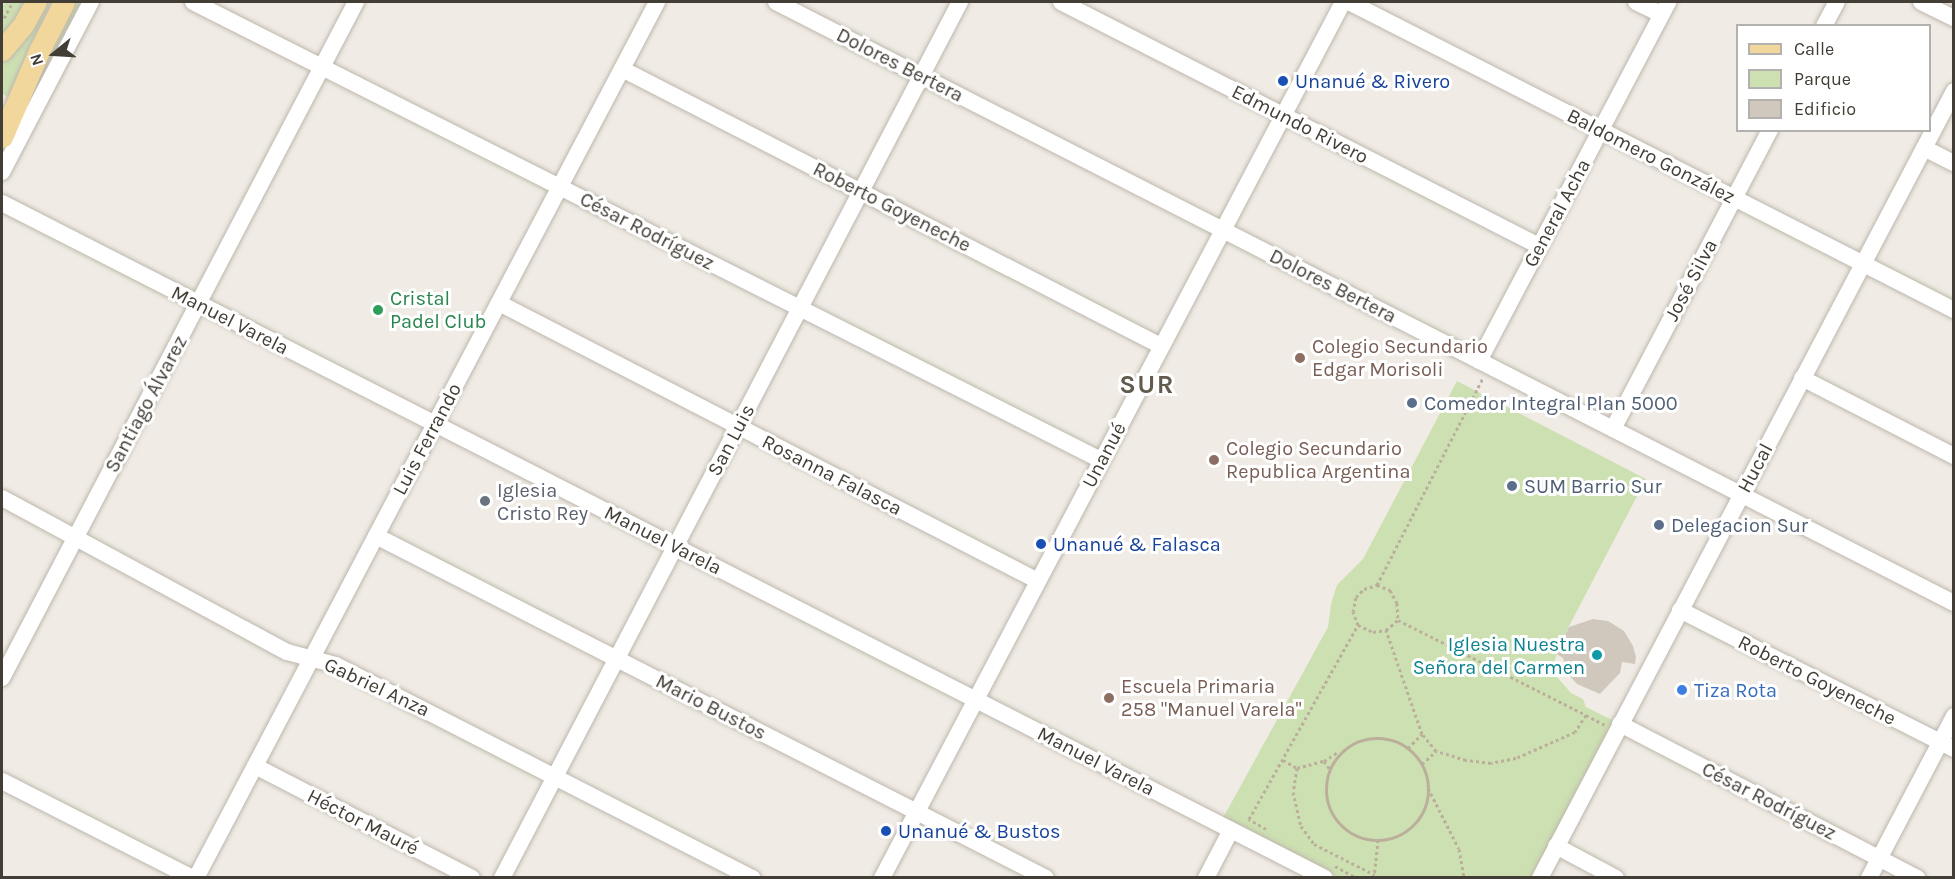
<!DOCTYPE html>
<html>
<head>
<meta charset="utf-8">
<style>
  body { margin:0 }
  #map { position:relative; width:1955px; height:879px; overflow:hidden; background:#f0ece5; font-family:Karla,sans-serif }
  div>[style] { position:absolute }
  .green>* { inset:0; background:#cde0b2 }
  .building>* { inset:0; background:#d0c8bc }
  .path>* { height:3px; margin-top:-1.5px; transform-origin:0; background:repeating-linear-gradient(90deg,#bbaf9c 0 3px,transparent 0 6px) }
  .path>.ring { margin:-1.5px; padding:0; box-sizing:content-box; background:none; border:3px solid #bbaf9c; border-radius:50% }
  .roads { filter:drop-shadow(0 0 2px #bdb7ac) drop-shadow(0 0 2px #bdb7ac) }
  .minor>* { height:16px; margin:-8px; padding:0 8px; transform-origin:8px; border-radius:8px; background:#fff }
  .major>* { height:21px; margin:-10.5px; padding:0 10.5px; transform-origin:10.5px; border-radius:10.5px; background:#f2d79c }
  .dots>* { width:16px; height:16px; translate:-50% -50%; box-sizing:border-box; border:3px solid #fff; border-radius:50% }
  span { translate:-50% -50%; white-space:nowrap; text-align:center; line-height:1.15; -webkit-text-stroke:6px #fff; paint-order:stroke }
  .street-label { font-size:20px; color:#423d35 }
  .transit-label { font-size:20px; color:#164399 }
  .left { translate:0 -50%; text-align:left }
  .leisure-label { font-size:20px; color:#27864d }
  .education-label { font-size:20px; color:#785e54 }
  .service-label { font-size:20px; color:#4e5e75 }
  .worship-label { font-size:20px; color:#5b616d }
  .culture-label { font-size:20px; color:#0d838f }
  .right { translate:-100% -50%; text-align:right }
  .shop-label { font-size:20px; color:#366cbe }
  .district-label { font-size:26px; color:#635a4e; font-weight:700; letter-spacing:1.5px }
  .frame { position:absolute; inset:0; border:3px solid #423d35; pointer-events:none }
  .legend { position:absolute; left:1736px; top:24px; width:195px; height:108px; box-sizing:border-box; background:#fff; border:2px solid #b3b1ae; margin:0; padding:8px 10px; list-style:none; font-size:18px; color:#423d35 }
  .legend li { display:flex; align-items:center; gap:12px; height:30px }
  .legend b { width:30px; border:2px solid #b3b1ae }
  .north { position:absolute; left:24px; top:24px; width:60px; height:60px; -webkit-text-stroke:4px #fff; paint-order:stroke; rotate:252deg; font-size:16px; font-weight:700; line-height:24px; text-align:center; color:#423d35 }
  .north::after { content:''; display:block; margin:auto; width:21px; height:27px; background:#423d35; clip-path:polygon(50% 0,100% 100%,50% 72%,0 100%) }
</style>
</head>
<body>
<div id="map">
  <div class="green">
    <div style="clip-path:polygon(5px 2px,27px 2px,2px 39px,2px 8px)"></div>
    <div style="clip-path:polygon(44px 2px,54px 2px,11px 95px,6px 96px,2px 93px,2px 61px,16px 46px)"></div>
    <div style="clip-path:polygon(73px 2px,83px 2px,34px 89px,33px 88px)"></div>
    <div style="clip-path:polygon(1457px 381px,1646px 479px,1555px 653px,1557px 654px,1554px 662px,1558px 678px,1571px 693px,1583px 699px,1586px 707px,1618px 723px,1538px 877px,1338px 877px,1223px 818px,1328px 627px,1331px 604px,1337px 585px,1363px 559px)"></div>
  </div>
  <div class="building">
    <div style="clip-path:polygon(1593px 619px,1608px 621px,1624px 631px,1633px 646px,1636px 657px,1635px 664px,1622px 662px,1620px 673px,1600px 694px,1577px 684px,1568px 674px,1563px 658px,1555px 653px,1569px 627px)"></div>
  </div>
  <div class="path">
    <div style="left:4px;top:18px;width:18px;rotate:-61deg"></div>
    <div style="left:1377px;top:585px;width:14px;rotate:21deg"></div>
    <div style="left:1390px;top:590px;width:15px;rotate:62deg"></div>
    <div style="left:1397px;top:603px;width:17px;rotate:87deg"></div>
    <div style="left:1358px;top:625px;width:17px;rotate:25deg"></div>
    <div style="left:1373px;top:632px;width:13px;rotate:-9deg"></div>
    <div style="left:1386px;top:630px;width:16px;rotate:-40deg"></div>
    <div style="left:1398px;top:620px;width:211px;rotate:26.8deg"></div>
    <div style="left:1586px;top:715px;width:20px;rotate:123deg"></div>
    <div style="left:1575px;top:732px;width:64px;rotate:156.2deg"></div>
    <div style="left:1516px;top:758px;width:25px;rotate:169deg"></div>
    <div style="left:1491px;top:763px;width:25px;rotate:-173deg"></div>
    <div style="left:1466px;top:760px;width:31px;rotate:-163deg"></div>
    <div style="left:1436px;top:751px;width:22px;rotate:-129deg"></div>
    <div style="left:1422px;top:734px;width:110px;rotate:-109.1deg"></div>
    <div style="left:1586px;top:715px;width:21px;rotate:28deg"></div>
    <div class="ring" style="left:1326px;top:738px;width:99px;height:99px"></div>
    <div style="left:1408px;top:748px;width:20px;rotate:-45deg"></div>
    <div style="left:1283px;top:760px;width:16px;rotate:30deg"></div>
    <div style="left:1297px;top:768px;width:24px;rotate:99deg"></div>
    <div style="left:1293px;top:792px;width:35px;rotate:77deg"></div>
    <div style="left:1301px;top:826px;width:22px;rotate:54deg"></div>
    <div style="left:1314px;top:844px;width:68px;rotate:26.9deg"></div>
    <div style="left:1324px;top:761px;width:17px;rotate:-33deg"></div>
    <div style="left:1422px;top:764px;width:19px;rotate:-43deg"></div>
    <div style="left:1297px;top:768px;width:28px;rotate:-15deg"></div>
    <div style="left:1324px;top:761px;width:9px;rotate:54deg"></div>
    <div style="left:1428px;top:788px;width:68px;rotate:63.1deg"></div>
    <div style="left:1459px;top:849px;width:29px;rotate:80deg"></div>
    <div style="left:1266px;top:829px;width:20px;rotate:-150deg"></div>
    <div style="left:1249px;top:819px;width:223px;rotate:-60.7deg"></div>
    <div style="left:1358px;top:625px;width:14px;rotate:-111deg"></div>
    <div style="left:1353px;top:612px;width:15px;rotate:-79deg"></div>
    <div style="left:1356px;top:597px;width:11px;rotate:-45deg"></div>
    <div style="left:1364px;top:589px;width:14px;rotate:-17deg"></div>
    <div style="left:1377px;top:585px;width:233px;rotate:-62.9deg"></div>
    <div style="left:1335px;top:866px;width:25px;rotate:29deg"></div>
    <div style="left:1374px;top:878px;width:37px;rotate:-84deg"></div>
  </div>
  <div class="roads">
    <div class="minor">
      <div style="left:193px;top:2px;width:1017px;rotate:26.77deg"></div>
      <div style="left:776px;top:2px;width:1322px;rotate:27.03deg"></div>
      <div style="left:1061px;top:2px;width:537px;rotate:27.04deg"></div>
      <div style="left:1349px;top:2px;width:679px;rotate:26.98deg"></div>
      <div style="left:1636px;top:2px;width:28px;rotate:26deg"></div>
      <div style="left:1921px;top:2px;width:37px;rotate:26deg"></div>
      <div style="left:1824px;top:26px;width:27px;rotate:-62deg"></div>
      <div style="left:622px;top:69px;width:606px;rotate:27.2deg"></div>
      <div style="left:1924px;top:148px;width:34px;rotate:27deg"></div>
      <div style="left:2px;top:172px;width:192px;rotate:-62.4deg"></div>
      <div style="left:2px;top:203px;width:1485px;rotate:27.03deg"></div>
      <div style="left:499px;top:303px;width:606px;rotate:27.28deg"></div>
      <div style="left:1479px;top:361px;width:406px;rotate:-62.2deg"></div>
      <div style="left:1802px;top:378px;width:171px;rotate:27.2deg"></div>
      <div style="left:1613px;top:429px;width:338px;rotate:-62.3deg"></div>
      <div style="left:2px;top:498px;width:324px;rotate:28.4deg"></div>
      <div style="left:287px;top:652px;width:51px;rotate:14.9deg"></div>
      <div style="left:336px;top:665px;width:468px;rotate:27.1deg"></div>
      <div style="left:376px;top:536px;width:752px;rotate:27.04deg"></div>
      <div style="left:1680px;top:610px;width:307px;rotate:26.9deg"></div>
      <div style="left:2px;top:678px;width:763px;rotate:-62.36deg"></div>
      <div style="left:1620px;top:724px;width:335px;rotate:27.4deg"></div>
      <div style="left:255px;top:766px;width:244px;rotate:27.3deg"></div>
      <div style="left:2px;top:781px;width:213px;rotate:27deg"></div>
      <div style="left:1556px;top:846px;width:68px;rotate:28.1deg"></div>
      <div style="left:196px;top:878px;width:990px;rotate:-62.24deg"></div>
      <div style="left:502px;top:878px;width:989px;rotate:-62.4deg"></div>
      <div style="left:882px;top:878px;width:990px;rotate:-62.24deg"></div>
      <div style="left:1206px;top:878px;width:54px;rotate:-62.5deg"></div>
      <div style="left:1540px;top:878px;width:889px;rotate:-62.25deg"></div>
      <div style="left:1869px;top:878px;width:183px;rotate:-62.3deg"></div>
    </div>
    <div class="major">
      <div style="left:2px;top:50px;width:33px;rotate:-50deg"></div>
      <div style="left:23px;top:25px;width:26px;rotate:-61deg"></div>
      <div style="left:2px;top:137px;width:94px;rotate:-66.7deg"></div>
      <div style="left:39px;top:51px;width:55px;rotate:-63deg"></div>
    </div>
  </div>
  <div class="dots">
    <div style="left:1283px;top:81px;background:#1a4fb4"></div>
    <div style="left:378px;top:310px;background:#2e9e5b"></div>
    <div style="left:1300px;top:358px;background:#8d6e63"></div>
    <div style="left:1412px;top:403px;background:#5c6f8a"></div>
    <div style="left:1214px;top:460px;background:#8d6e63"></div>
    <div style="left:1512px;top:486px;background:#5c6f8a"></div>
    <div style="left:485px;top:501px;background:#6b7280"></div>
    <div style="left:1659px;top:525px;background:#5c6f8a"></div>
    <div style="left:1041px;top:544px;background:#1a4fb4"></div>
    <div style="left:1597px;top:655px;background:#0f9aa8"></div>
    <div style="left:1682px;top:690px;background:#3f7fe0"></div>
    <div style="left:1109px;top:698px;background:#8d6e63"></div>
    <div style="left:886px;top:831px;background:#1a4fb4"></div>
  </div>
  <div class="street-label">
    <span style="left:900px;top:65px;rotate:27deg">Dolores Bertera</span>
    <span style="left:1300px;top:124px;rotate:27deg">Edmundo Rivero</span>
    <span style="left:1651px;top:156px;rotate:27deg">Baldomero González</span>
    <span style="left:892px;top:207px;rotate:27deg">Roberto Goyeneche</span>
    <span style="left:1557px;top:213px;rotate:-62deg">General Acha</span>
    <span style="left:647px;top:231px;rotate:27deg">César Rodríguez</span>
    <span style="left:1691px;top:280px;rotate:-62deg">José Silva</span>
    <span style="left:1333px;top:286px;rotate:27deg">Dolores Bertera</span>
    <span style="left:230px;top:320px;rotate:27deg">Manuel Varela</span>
    <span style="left:146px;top:404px;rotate:-62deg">Santiago Álvarez</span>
    <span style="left:427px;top:439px;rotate:-62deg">Luis Ferrando</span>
    <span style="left:731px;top:440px;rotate:-62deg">San Luis</span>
    <span style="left:1104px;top:455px;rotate:-62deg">Unanué</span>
    <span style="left:1755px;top:468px;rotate:-62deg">Hucal</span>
    <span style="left:832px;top:475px;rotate:27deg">Rosanna Falasca</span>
    <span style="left:663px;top:540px;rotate:27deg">Manuel Varela</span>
    <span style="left:1817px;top:680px;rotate:27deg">Roberto Goyeneche</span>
    <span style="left:377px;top:687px;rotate:25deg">Gabriel Anza</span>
    <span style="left:711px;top:707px;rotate:27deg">Mario Bustos</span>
    <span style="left:1096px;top:761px;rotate:27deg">Manuel Varela</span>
    <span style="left:1769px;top:801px;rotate:27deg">César Rodríguez</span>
    <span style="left:363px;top:822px;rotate:27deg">Héctor Mauré</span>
  </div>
  <div class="transit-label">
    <span class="left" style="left:1295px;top:81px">Unanué &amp; Rivero</span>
    <span class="left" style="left:1053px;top:544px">Unanué &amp; Falasca</span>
    <span class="left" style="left:898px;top:831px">Unanué &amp; Bustos</span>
  </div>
  <div class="leisure-label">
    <span class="left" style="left:390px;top:310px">Cristal<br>Padel Club</span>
  </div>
  <div class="education-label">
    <span class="left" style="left:1312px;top:358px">Colegio Secundario<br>Edgar Morisoli</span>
    <span class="left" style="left:1226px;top:460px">Colegio Secundario<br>Republica Argentina</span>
    <span class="left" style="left:1121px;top:698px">Escuela Primaria<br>258 "Manuel Varela"</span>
  </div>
  <div class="service-label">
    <span class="left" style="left:1424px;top:403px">Comedor Integral Plan 5000</span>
    <span class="left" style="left:1524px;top:486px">SUM Barrio Sur</span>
    <span class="left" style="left:1671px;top:525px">Delegacion Sur</span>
  </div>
  <div class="worship-label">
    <span class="left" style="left:497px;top:502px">Iglesia<br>Cristo Rey</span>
  </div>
  <div class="culture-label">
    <span class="right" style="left:1585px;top:656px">Iglesia Nuestra<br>Señora del Carmen</span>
  </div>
  <div class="shop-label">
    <span class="left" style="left:1694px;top:690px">Tiza Rota</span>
  </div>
  <div class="district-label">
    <span style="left:1147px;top:385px">SUR</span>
  </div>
  <div class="frame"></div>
  <ul class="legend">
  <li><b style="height:8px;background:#f2d79c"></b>Calle</li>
  <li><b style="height:16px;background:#cde0b2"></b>Parque</li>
  <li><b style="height:16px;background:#d0c8bc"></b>Edificio</li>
  </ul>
  <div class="north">N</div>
</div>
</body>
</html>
